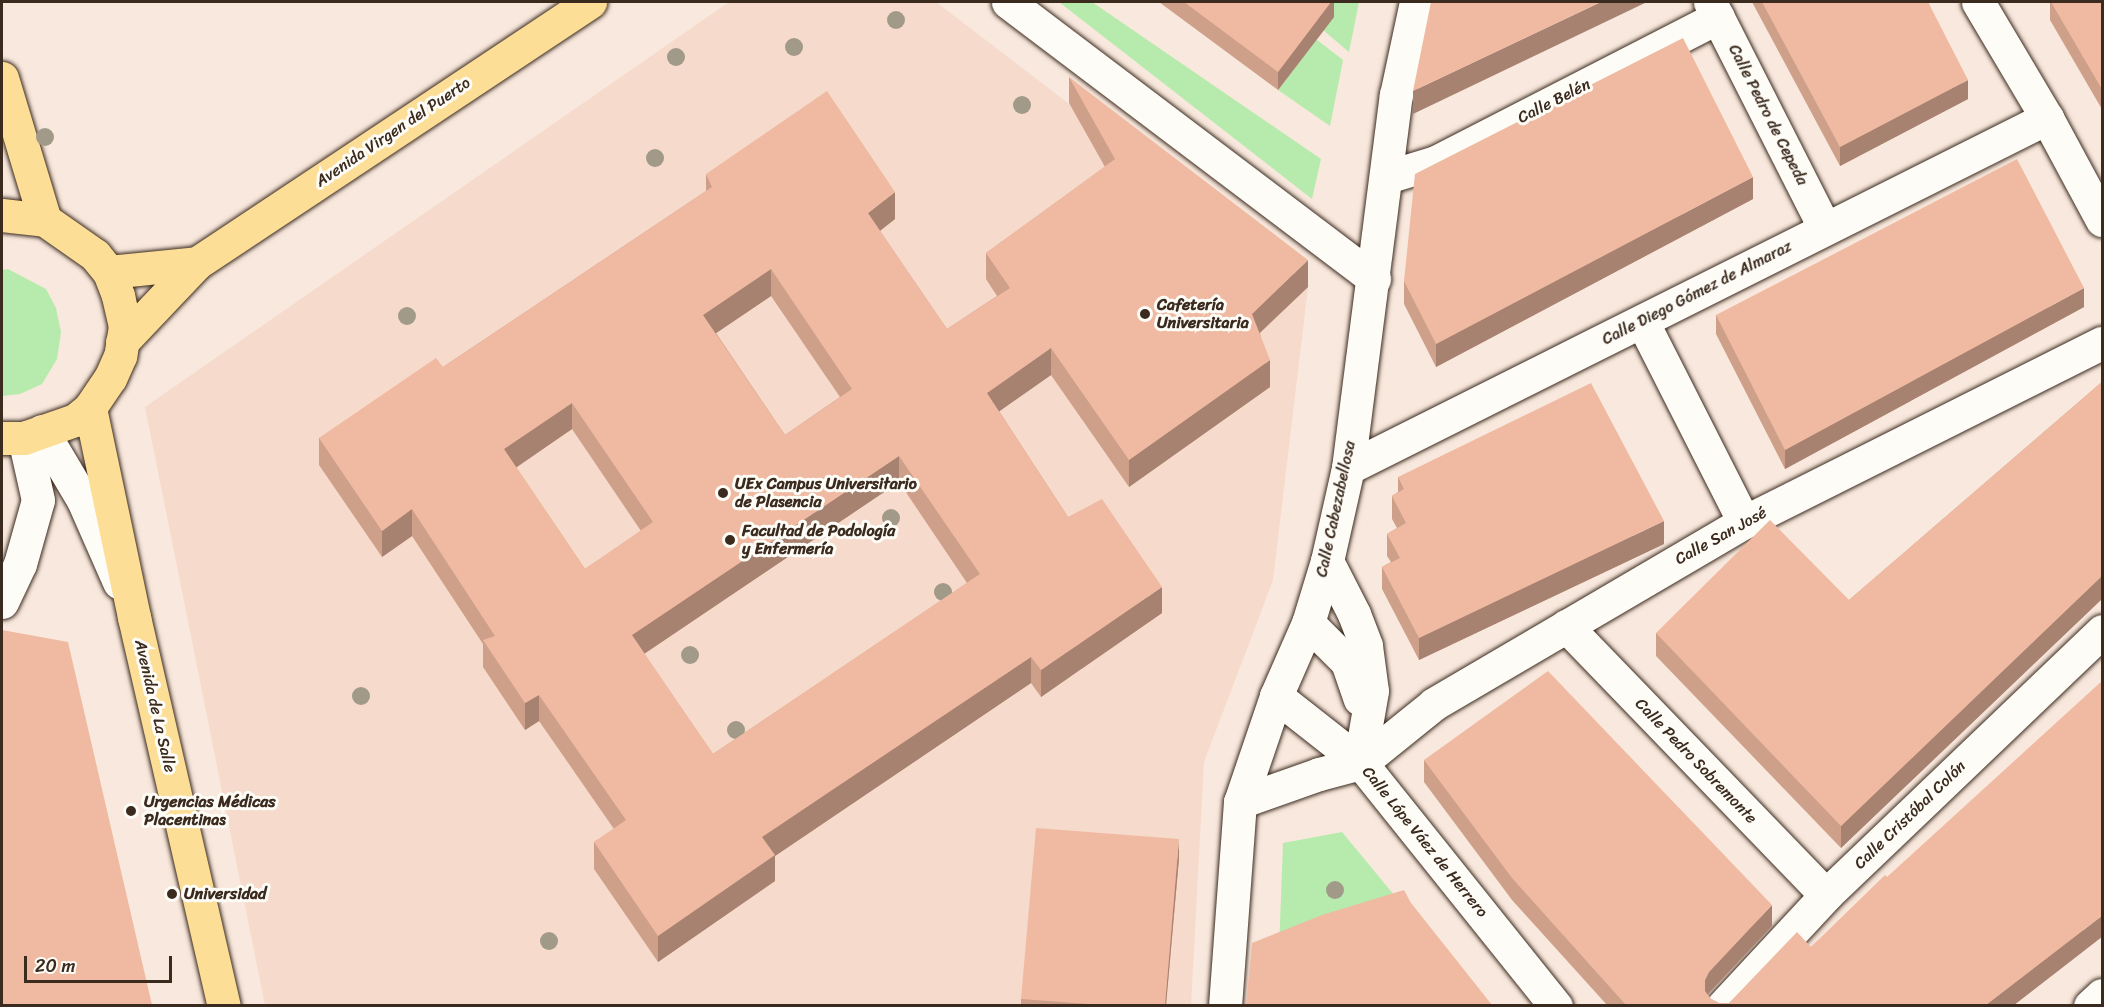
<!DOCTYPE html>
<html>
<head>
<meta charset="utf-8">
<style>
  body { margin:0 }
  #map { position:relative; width:2104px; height:1007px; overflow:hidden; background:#f9e8dd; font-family:Sriracha,sans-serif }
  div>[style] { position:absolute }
  .built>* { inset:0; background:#f6dacb }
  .green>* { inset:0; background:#b6ebad }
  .roads { filter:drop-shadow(0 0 2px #3b2a1e) drop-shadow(0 0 2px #3b2a1e) }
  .minor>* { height:33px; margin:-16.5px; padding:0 16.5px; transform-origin:16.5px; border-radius:16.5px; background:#fdfcf7 }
  .major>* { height:33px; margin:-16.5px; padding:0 16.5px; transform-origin:16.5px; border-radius:16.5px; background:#fdde96 }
  .trees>* { width:18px; height:18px; margin:-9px; border-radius:50%; background:#a29a88 }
  .wall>* { inset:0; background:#cea08a }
  .shaded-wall>* { inset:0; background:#a78271 }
  .building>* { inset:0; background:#efbaa1 }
  .dots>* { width:16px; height:16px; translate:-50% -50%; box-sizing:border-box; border:3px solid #fdfcf7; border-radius:50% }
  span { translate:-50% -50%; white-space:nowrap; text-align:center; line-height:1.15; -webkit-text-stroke:6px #fdfcf7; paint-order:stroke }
  .street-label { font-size:16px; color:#3b2a1e }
  .poi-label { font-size:16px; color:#3b2a1e; font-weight:700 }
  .left { translate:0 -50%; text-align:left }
  .frame { position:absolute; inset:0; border:3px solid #3b2a1e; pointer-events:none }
  .scale { position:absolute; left:24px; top:956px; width:148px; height:27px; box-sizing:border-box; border:3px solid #3b2a1e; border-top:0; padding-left:8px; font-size:18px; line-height:21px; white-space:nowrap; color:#3b2a1e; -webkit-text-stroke:4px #fdfcf7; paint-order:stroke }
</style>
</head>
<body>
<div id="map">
  <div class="built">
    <div style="clip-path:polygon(729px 2px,936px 2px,1308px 287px,1273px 580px,1204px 762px,1191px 1005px,265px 1005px,145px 407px)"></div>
  </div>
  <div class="green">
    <div style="clip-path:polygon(1059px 2px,1092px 2px,1321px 159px,1312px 199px)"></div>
    <div style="clip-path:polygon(1313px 2px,1359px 2px,1349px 52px,1323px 30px)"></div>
    <div style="clip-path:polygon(1316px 39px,1343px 60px,1330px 126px,1278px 90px)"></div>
    <div style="clip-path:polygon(8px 269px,46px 289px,56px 308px,61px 332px,57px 359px,42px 384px,20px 394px,2px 396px,2px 270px)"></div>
    <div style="clip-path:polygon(1342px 832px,1404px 907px,1279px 950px,1283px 843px)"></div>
  </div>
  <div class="roads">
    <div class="minor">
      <div style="left:1008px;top:2px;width:459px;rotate:37.1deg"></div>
      <div style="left:1710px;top:2px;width:254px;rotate:63.1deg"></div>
      <div style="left:1978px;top:2px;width:135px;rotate:59.3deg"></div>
      <div style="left:2047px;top:118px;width:116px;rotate:61.7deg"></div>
      <div style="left:1387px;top:177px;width:51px;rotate:-17deg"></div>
      <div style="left:1436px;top:162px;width:317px;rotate:-27.2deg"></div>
      <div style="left:1642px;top:321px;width:225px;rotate:63.1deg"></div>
      <div style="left:42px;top:431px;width:80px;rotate:59.3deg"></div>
      <div style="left:83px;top:500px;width:90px;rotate:66.3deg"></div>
      <div style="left:1348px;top:468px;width:782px;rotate:-26.6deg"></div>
      <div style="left:1327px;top:561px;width:59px;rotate:63deg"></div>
      <div style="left:1354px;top:614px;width:34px;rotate:69deg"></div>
      <div style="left:1366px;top:646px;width:45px;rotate:82.4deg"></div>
      <div style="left:1372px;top:691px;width:64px;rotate:99.9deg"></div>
      <div style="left:2px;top:602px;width:42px;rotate:-64.7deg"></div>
      <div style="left:20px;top:564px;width:66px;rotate:-74.3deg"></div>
      <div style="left:38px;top:500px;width:64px;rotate:-102.7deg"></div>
      <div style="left:1308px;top:623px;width:55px;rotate:45deg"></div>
      <div style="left:1347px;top:662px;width:39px;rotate:71deg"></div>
      <div style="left:1566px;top:626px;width:374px;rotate:46deg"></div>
      <div style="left:1276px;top:696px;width:108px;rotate:38.2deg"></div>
      <div style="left:1361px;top:763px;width:312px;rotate:51.3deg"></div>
      <div style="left:1240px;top:802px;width:84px;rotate:-19.5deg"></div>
      <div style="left:1319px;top:774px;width:43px;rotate:-14.7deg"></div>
      <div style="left:1361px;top:763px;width:94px;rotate:-38.9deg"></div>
      <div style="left:1434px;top:704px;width:359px;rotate:-30.4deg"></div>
      <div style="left:1744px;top:522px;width:400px;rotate:-26.6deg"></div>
      <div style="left:1225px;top:1006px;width:205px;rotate:-85.8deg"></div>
      <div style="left:1240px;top:802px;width:112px;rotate:-71.2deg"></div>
      <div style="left:1276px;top:696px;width:80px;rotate:-66.3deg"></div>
      <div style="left:1308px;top:623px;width:65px;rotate:-73deg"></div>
      <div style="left:1327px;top:561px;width:95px;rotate:-77.3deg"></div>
      <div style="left:1348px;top:468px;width:376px;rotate:-82.7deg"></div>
      <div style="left:1396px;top:95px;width:95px;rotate:-77.9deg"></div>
      <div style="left:1723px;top:1006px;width:151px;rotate:-47.1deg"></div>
      <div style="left:1826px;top:895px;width:382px;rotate:-43.7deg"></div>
      <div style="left:2090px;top:1006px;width:16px;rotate:-43deg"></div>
    </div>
    <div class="major">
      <div style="left:2px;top:78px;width:148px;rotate:73.2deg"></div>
      <div style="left:2px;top:215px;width:43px;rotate:6.6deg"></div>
      <div style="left:45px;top:220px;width:61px;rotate:35deg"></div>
      <div style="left:95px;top:255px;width:22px;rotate:51deg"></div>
      <div style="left:109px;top:272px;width:26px;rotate:69deg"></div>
      <div style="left:118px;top:296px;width:31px;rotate:77deg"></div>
      <div style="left:125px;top:326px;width:30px;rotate:99deg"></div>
      <div style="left:120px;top:356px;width:24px;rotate:114deg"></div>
      <div style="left:110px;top:378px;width:36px;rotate:124deg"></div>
      <div style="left:90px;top:408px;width:19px;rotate:141deg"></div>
      <div style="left:75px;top:420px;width:54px;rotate:160.6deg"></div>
      <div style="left:24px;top:438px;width:22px;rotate:180deg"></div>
      <div style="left:109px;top:272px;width:88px;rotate:-5.8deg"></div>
      <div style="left:122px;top:342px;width:109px;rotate:-46.5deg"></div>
      <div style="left:197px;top:263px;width:472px;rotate:-33.6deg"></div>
      <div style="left:90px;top:408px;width:214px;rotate:78.1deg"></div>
      <div style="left:134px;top:617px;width:399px;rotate:77deg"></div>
    </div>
  </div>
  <div class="trees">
    <div style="left:896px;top:20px"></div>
    <div style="left:794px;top:47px"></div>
    <div style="left:676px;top:57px"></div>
    <div style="left:1022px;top:105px"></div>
    <div style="left:45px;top:137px"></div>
    <div style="left:655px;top:158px"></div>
    <div style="left:407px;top:316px"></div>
    <div style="left:891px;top:518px"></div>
    <div style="left:943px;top:592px"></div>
    <div style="left:690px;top:655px"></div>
    <div style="left:361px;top:696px"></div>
    <div style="left:736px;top:730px"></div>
    <div style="left:1335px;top:890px"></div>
    <div style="left:549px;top:941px"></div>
  </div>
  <div class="wall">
    <div style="clip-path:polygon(1159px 2px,1334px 2px,1334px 17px,1278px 90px)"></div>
    <div style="clip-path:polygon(1752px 2px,1928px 2px,1968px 99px,1840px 166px)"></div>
    <div style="clip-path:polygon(2050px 2px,2103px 2px,2103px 111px,2050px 20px)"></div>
    <div style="clip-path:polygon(evenodd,1069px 77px,1308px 287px,1260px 333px,1270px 387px,1129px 487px,1051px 375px,999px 411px,1068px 517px,1162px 613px,1041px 697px,1031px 683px,775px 856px,775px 881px,658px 962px,594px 869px,594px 842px,614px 829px,539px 721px,525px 730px,483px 667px,483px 644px,412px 536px,382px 557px,319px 465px,319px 438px,443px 367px,706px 191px,706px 174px,895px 219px,880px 231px,947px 329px,997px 296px,986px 279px,986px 253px,1105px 167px,1069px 103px,1069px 77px,771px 296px,840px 397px,785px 435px,716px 333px,771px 296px,1069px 77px,572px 429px,641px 531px,585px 569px,516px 467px,572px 429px,1069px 77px,899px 482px,967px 583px,713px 754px,644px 654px,899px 482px)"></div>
    <div style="clip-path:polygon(1753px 199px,1436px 367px,1404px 304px,1404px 281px)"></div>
    <div style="clip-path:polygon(2084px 307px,1785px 469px,1716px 334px,1716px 315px)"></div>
    <div style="clip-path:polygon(2103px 381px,2103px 598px,1841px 848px,1656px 656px,1656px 633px,1849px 600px)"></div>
    <div style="clip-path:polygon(1398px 477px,1664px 544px,1419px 660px,1382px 589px,1382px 567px,1391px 562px,1387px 556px,1387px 534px,1397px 528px,1392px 519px,1392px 496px,1398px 492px)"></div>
    <div style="clip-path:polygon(1424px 760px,1772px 926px,1709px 993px,1708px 995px,1711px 999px,1719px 1003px,1729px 1003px,1811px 947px,1887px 877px,2103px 936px,2014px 1005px,1607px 1005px,1512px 900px,1424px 782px)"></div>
    <div style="clip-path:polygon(1179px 858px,1166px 1005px,1021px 1005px,1021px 999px)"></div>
  </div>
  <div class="shaded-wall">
    <div style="clip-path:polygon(1331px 2px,1334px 2px,1334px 17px,1278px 90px,1278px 72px)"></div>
    <div style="clip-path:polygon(1601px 2px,1647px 2px,1413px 114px,1413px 91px)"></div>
    <div style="clip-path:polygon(1968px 80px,1968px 99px,1840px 166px,1840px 147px)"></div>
    <div style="clip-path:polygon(1753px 177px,1753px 199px,1436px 367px,1436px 344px)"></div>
    <div style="clip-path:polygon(895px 192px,895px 219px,868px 240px,868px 213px)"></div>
    <div style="clip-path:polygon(1308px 260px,1308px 287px,1252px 340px,1252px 314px)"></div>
    <div style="clip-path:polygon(771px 269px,771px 296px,703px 342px,703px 315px)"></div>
    <div style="clip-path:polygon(2084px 288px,2084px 307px,1785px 469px,1785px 450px)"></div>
    <div style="clip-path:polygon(1051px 348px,1051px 375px,987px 420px,987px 393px)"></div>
    <div style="clip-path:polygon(1270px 360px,1270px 387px,1129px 487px,1129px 460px)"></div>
    <div style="clip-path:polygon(572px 403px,572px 429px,504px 476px,504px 449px)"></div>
    <div style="clip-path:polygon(899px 456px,899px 482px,632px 662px,632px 635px)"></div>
    <div style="clip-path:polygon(412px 509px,412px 536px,382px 557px,382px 531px)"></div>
    <div style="clip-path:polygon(1664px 521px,1664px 544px,1419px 660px,1419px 638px)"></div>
    <div style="clip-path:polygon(2103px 575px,2103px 598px,1841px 848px,1841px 826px)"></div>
    <div style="clip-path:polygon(1162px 587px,1162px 613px,1041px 697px,1041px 670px)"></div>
    <div style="clip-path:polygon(1031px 657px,1031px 683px,775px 856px,775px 881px,658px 962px,658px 936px,762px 837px)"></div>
    <div style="clip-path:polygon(539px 695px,539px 721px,525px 730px,525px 703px)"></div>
    <div style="clip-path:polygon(1179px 839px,1179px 858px,1166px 1005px,1165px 1005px)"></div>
    <div style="clip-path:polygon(1772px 905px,1772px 926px,1709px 993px,1705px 1001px,1705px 980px,1709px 972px)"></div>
    <div style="clip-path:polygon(2103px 915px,2103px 936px,2014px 1005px,1986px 1005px)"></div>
  </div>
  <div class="building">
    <div style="clip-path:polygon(1184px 2px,1331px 2px,1278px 72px)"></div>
    <div style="clip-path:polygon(1431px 2px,1601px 2px,1413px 91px)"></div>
    <div style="clip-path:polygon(1762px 2px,1928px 2px,1968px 80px,1840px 147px)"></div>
    <div style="clip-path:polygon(2051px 2px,2103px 2px,2103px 91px)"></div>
    <div style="clip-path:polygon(1683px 38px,1753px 177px,1436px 344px,1404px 281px,1415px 174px)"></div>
    <div style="clip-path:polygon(evenodd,1069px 77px,1308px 260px,1252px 314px,1270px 360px,1129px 460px,1051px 348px,987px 393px,1068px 517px,1102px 499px,1162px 587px,1041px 670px,1031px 657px,762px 837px,775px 855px,658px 936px,594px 842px,626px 820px,539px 695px,525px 703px,483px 640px,495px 636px,412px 509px,382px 531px,319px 438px,436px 358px,443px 367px,712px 187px,706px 174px,827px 91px,895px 192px,868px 213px,947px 329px,1010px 288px,986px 253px,1115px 159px,1069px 77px,771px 269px,852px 389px,785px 435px,703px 315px,771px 269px,1069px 77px,572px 403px,653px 522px,585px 569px,504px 449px,572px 403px,1069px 77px,899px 456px,980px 574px,713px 754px,632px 635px,899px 456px)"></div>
    <div style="clip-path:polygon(2017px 159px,2084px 288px,1785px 450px,1716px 315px)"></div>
    <div style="clip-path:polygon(2103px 381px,2103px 575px,1841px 826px,1656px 633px,1770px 520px,1849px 600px)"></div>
    <div style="clip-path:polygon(1591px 383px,1664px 521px,1419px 638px,1382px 567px,1400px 558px,1387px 534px,1406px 523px,1392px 496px,1404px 489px,1398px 477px)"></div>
    <div style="clip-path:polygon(2px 630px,68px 642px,152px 1005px,2px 1005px)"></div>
    <div style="clip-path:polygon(1548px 671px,1772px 905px,1709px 972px,1705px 980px,1705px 991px,1711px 999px,1719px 1003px,1729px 1003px,1797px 932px,1811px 947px,1885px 875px,1887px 877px,2103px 680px,2103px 915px,1986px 1005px,1626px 1005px,1512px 878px,1424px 760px)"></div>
    <div style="clip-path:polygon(1036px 828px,1179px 839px,1165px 1005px,1102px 1005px,1021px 999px)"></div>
    <div style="clip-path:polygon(1404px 890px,1411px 903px,1492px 1005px,1246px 1005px,1252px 943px,1322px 915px)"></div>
  </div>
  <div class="dots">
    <div style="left:1145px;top:314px;background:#3b2a1e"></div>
    <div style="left:723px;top:493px;background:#3b2a1e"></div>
    <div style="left:730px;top:540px;background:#3b2a1e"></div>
    <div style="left:131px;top:811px;background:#3b2a1e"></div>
    <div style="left:172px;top:894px;background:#3b2a1e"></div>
  </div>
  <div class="street-label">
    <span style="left:1554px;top:101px;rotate:-27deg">Calle Belén</span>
    <span style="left:1768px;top:115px;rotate:63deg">Calle Pedro de Cepeda</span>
    <span style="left:393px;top:132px;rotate:-34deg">Avenida Virgen del Puerto</span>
    <span style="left:1697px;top:293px;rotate:-27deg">Calle Diego Gómez de Almaraz</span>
    <span style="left:1336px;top:509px;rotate:-78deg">Calle Cabezabellosa</span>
    <span style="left:1721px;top:536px;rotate:-29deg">Calle San José</span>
    <span style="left:155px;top:706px;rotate:77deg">Avenida de La Salle</span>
    <span style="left:1696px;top:761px;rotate:46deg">Calle Pedro Sobremonte</span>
    <span style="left:1910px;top:815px;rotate:-44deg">Calle Cristóbal Colón</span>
    <span style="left:1425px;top:842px;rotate:51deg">Calle Lópe Váez de Herrero</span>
  </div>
  <div class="poi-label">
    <span class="left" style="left:1157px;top:314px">Cafetería<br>Universitaria</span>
    <span class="left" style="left:735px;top:493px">UEx Campus Universitario<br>de Plasencia</span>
    <span class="left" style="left:742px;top:540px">Facultad de Podología<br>y Enfermería</span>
    <span class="left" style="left:144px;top:811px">Urgencias Médicas<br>Placentinas</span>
    <span class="left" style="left:184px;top:894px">Universidad</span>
  </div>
  <div class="frame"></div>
  <div class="scale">20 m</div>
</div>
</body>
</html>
